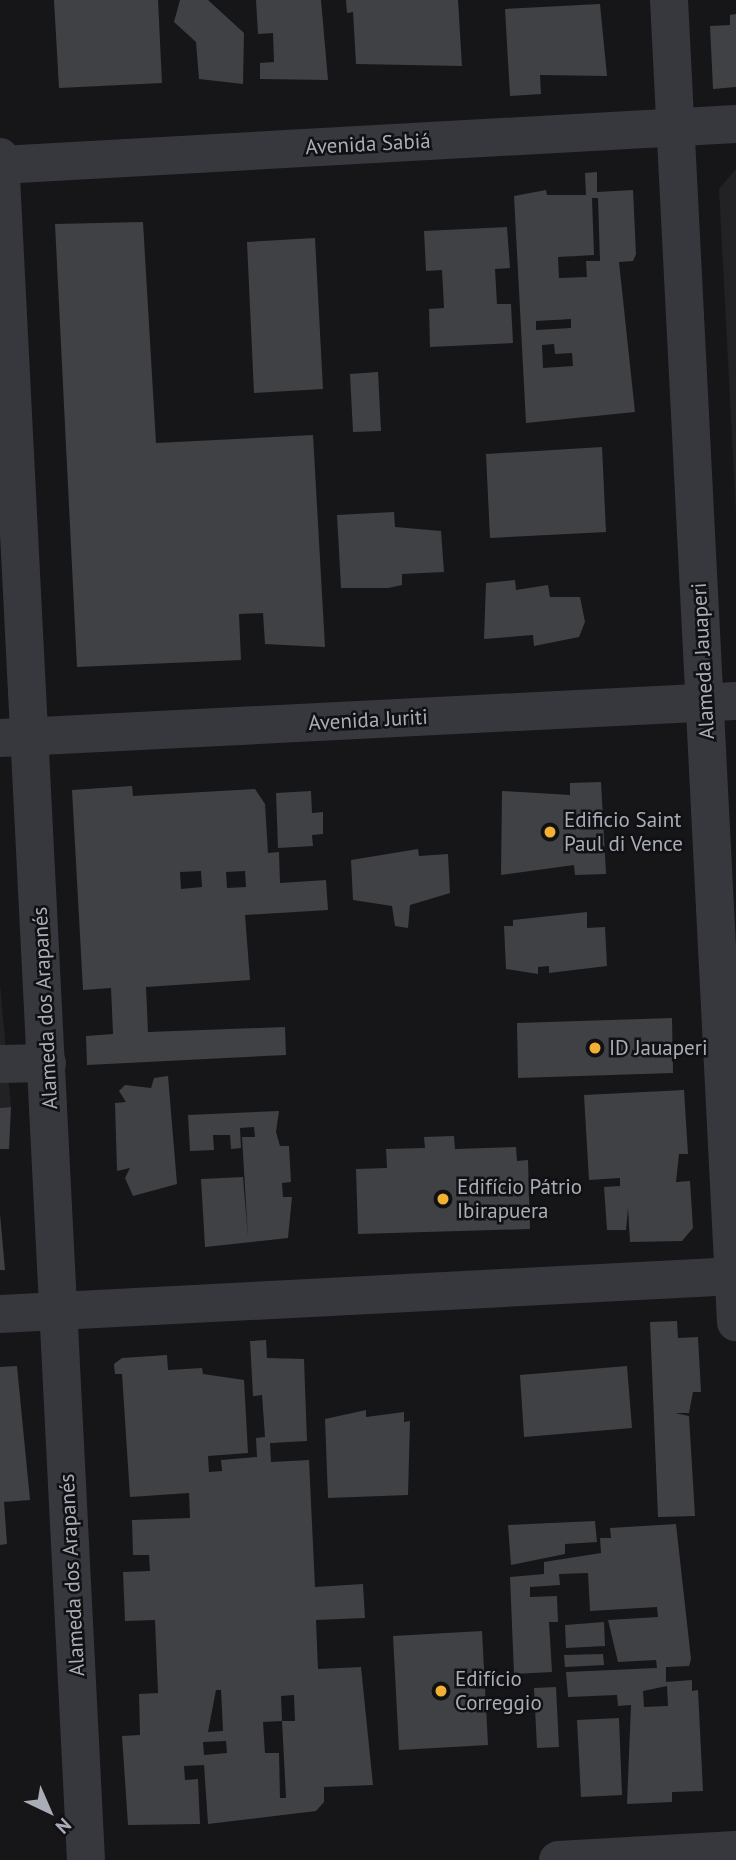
<!DOCTYPE html>
<html>
<head>
<meta charset="utf-8">
<style>
  body { margin:0 }
  #map { position:relative; width:736px; height:1860px; overflow:hidden; background:#161618; font-family:"PT Sans",sans-serif }
  div>[style] { position:absolute }
  .built>* { inset:0; background:#222225 }
  .building>* { inset:0; background:#404145 }
  .minor>* { height:38px; margin:-19px; padding:0 19px; transform-origin:19px; border-radius:19px; background:#37383d }
  .dots>* { width:19px; height:19px; translate:-50% -50%; box-sizing:border-box; border:4px solid #111113; border-radius:50% }
  span { translate:-50% -50%; white-space:nowrap; text-align:center; line-height:1.15; -webkit-text-stroke:5px #111113; paint-order:stroke }
  .street-label { font-size:21px; color:#a8adb8 }
  .poi-label { font-size:21px; color:#a8adb8 }
  .left { translate:0 -50%; text-align:left }
  .north { position:absolute; left:14px; top:1776px; width:70px; height:70px; -webkit-text-stroke:5px #111113; paint-order:stroke; rotate:136deg; font-size:19px; font-weight:700; line-height:28px; text-align:center; color:#a8adb8 }
  .north::after { content:''; display:block; margin:auto; width:24px; height:32px; background:#a8adb8; clip-path:polygon(50% 0,100% 100%,50% 72%,0 100%) }
</style>
</head>
<body>
<div id="map">
  <div class="built">
    <div style="clip-path:polygon(736px 169px,736px 513px,719px 189px)"></div>
    <div style="clip-path:polygon(0 984px,11px 1107px,0 1108px)"></div>
  </div>
  <div class="building">
    <div style="clip-path:polygon(54px 0,158px 0,162px 83px,59px 88px)"></div>
    <div style="clip-path:polygon(180px 0,208px 0,244px 33px,243px 84px,199px 79px,196px 42px,174px 22px)"></div>
    <div style="clip-path:polygon(256px 0,321px 0,328px 80px,260px 79px,260px 63px,274px 62px,273px 33px,258px 34px)"></div>
    <div style="clip-path:polygon(346px 0,458px 0,462px 66px,356px 64px,353px 12px,347px 13px)"></div>
    <div style="clip-path:polygon(600px 4px,607px 76px,540px 75px,541px 94px,510px 96px,505px 9px)"></div>
    <div style="clip-path:polygon(736px 14px,736px 87px,713px 89px,710px 26px,730px 25px,730px 15px)"></div>
    <div style="clip-path:polygon(evenodd,597px 172px,597px 192px,633px 190px,636px 254px,633px 261px,619px 262px,635px 412px,526px 423px,514px 196px,546px 190px,547px 195px,586px 195px,585px 173px,597px 172px,592px 198px,598px 198px,600px 261px,586px 261px,587px 277px,559px 278px,558px 257px,594px 255px,592px 198px,597px 172px,571px 319px,571px 328px,536px 330px,536px 321px,571px 319px,597px 172px,554px 344px,555px 354px,572px 353px,573px 366px,543px 368px,542px 345px,554px 344px)"></div>
    <div style="clip-path:polygon(143px 222px,156px 443px,313px 435px,325px 647px,265px 644px,263px 613px,239px 614px,241px 660px,77px 667px,55px 224px)"></div>
    <div style="clip-path:polygon(507px 227px,510px 268px,495px 269px,497px 304px,511px 304px,513px 343px,430px 347px,429px 309px,444px 308px,442px 270px,426px 271px,424px 231px)"></div>
    <div style="clip-path:polygon(315px 238px,323px 389px,254px 393px,247px 242px)"></div>
    <div style="clip-path:polygon(378px 372px,381px 431px,353px 432px,350px 374px)"></div>
    <div style="clip-path:polygon(602px 447px,606px 532px,490px 538px,486px 454px)"></div>
    <div style="clip-path:polygon(394px 512px,395px 527px,441px 531px,444px 572px,402px 574px,402px 585px,388px 588px,341px 588px,337px 515px)"></div>
    <div style="clip-path:polygon(515px 580px,516px 590px,548px 585px,550px 597px,580px 597px,585px 622px,579px 637px,534px 646px,533px 635px,484px 639px,486px 583px)"></div>
    <div style="clip-path:polygon(601px 782px,606px 874px,575px 875px,574px 865px,501px 875px,502px 791px,570px 795px,570px 783px)"></div>
    <div style="clip-path:polygon(evenodd,132px 786px,133px 796px,255px 789px,265px 804px,268px 853px,279px 852px,280px 883px,326px 880px,328px 910px,245px 915px,250px 980px,146px 987px,148px 1032px,285px 1027px,286px 1055px,87px 1065px,86px 1036px,113px 1034px,111px 988px,83px 990px,72px 790px,132px 786px,201px 871px,202px 887px,181px 889px,180px 872px,201px 871px,132px 786px,245px 871px,246px 887px,227px 888px,226px 872px,245px 871px)"></div>
    <div style="clip-path:polygon(311px 791px,312px 813px,323px 812px,323px 834px,312px 835px,313px 846px,278px 848px,276px 793px)"></div>
    <div style="clip-path:polygon(418px 849px,419px 856px,448px 854px,450px 893px,410px 905px,408px 928px,395px 926px,392px 906px,353px 900px,351px 860px)"></div>
    <div style="clip-path:polygon(587px 912px,587px 928px,605px 927px,607px 966px,549px 973px,549px 966px,538px 967px,538px 974px,506px 969px,504px 926px,513px 926px,513px 920px)"></div>
    <div style="clip-path:polygon(672px 1018px,673px 1073px,518px 1078px,517px 1023px)"></div>
    <div style="clip-path:polygon(168px 1076px,177px 1184px,133px 1196px,125px 1178px,130px 1168px,117px 1171px,115px 1103px,126px 1102px,119px 1091px,125px 1085px,151px 1088px,154px 1078px)"></div>
    <div style="clip-path:polygon(684px 1090px,688px 1154px,679px 1154px,676px 1182px,690px 1181px,693px 1228px,682px 1241px,630px 1242px,628px 1208px,626px 1230px,607px 1230px,604px 1187px,620px 1186px,620px 1178px,589px 1180px,584px 1095px)"></div>
    <div style="clip-path:polygon(11px 1107px,9px 1149px,0 1149px,0 1108px)"></div>
    <div style="clip-path:polygon(279px 1111px,276px 1132px,280px 1146px,289px 1146px,291px 1182px,282px 1183px,283px 1197px,292px 1197px,288px 1238px,205px 1247px,201px 1179px,243px 1177px,248px 1238px,242px 1137px,255px 1137px,254px 1127px,240px 1128px,241px 1148px,231px 1149px,230px 1135px,213px 1135px,214px 1150px,190px 1151px,188px 1115px)"></div>
    <div style="clip-path:polygon(454px 1136px,455px 1149px,516px 1147px,517px 1161px,528px 1160px,530px 1229px,358px 1234px,356px 1169px,387px 1168px,386px 1149px,425px 1148px,424px 1137px)"></div>
    <div style="clip-path:polygon(0 1214px,5px 1270px,0 1270px)"></div>
    <div style="clip-path:polygon(677px 1321px,678px 1338px,698px 1337px,701px 1392px,693px 1392px,689px 1413px,675px 1413px,689px 1416px,695px 1516px,658px 1517px,650px 1322px)"></div>
    <div style="clip-path:polygon(evenodd,266px 1340px,267px 1358px,304px 1359px,307px 1441px,270px 1443px,271px 1462px,309px 1460px,315px 1587px,363px 1584px,365px 1618px,316px 1620px,318px 1669px,361px 1667px,373px 1785px,324px 1787px,324px 1802px,316px 1811px,208px 1824px,204px 1765px,184px 1766px,185px 1780px,198px 1779px,200px 1824px,128px 1825px,122px 1736px,140px 1735px,139px 1694px,158px 1693px,155px 1620px,125px 1621px,123px 1572px,150px 1571px,149px 1555px,133px 1555px,132px 1520px,190px 1518px,189px 1493px,130px 1497px,122px 1374px,115px 1374px,114px 1364px,122px 1358px,167px 1355px,168px 1370px,202px 1368px,203px 1374px,244px 1380px,248px 1453px,208px 1456px,209px 1472px,222px 1471px,221px 1460px,257px 1457px,256px 1438px,265px 1437px,262px 1395px,253px 1396px,250px 1341px,266px 1340px,216px 1690px,221px 1690px,223px 1731px,208px 1732px,216px 1690px,266px 1340px,294px 1695px,295px 1721px,282px 1721px,286px 1798px,280px 1798px,279px 1753px,265px 1753px,263px 1722px,282px 1721px,281px 1696px,294px 1695px,266px 1340px,226px 1741px,227px 1753px,204px 1755px,203px 1742px,226px 1741px)"></div>
    <div style="clip-path:polygon(17px 1366px,30px 1500px,4px 1502px,7px 1544px,0 1545px,0 1367px)"></div>
    <div style="clip-path:polygon(627px 1366px,632px 1428px,524px 1437px,520px 1375px)"></div>
    <div style="clip-path:polygon(366px 1410px,366px 1417px,404px 1412px,404px 1422px,410px 1421px,408px 1495px,328px 1498px,325px 1419px)"></div>
    <div style="clip-path:polygon(595px 1521px,597px 1542px,565px 1544px,565px 1554px,511px 1565px,508px 1525px)"></div>
    <div style="clip-path:polygon(evenodd,676px 1524px,691px 1659px,689px 1666px,666px 1667px,666px 1682px,692px 1680px,692px 1691px,698px 1690px,703px 1791px,672px 1792px,672px 1802px,627px 1804px,631px 1705px,618px 1706px,617px 1695px,568px 1697px,566px 1672px,657px 1668px,656px 1660px,618px 1662px,608px 1620px,658px 1617px,657px 1607px,590px 1611px,588px 1573px,559px 1574px,560px 1585px,530px 1587px,530px 1597px,557px 1596px,558px 1622px,549px 1622px,552px 1672px,514px 1674px,510px 1577px,544px 1574px,544px 1562px,601px 1553px,600px 1538px,611px 1538px,610px 1528px,676px 1524px,667px 1686px,668px 1706px,644px 1707px,643px 1691px,667px 1686px)"></div>
    <div style="clip-path:polygon(604px 1622px,605px 1646px,566px 1648px,565px 1625px)"></div>
    <div style="clip-path:polygon(482px 1631px,488px 1745px,399px 1750px,393px 1636px)"></div>
    <div style="clip-path:polygon(603px 1654px,604px 1665px,565px 1667px,564px 1655px)"></div>
    <div style="clip-path:polygon(556px 1687px,559px 1747px,537px 1748px,534px 1688px)"></div>
    <div style="clip-path:polygon(619px 1718px,622px 1795px,581px 1797px,577px 1720px)"></div>
  </div>
  <div class="minor">
    <div style="left:669px;top:0;width:1324px;rotate:87.1deg"></div>
    <div style="left:0;top:157px;width:1705px;rotate:87.11deg"></div>
    <div style="left:0;top:165px;width:737px;rotate:-3.19deg"></div>
    <div style="left:0;top:738px;width:737px;rotate:-2.88deg"></div>
    <div style="left:0;top:1064px;width:47px;rotate:-1.2deg"></div>
    <div style="left:0;top:1314px;width:737px;rotate:-2.96deg"></div>
    <div style="left:558px;top:1860px;width:178px;rotate:-3.2deg"></div>
  </div>
  <div class="dots">
    <div style="left:550px;top:832px;background:#f2b134"></div>
    <div style="left:595px;top:1048px;background:#f2b134"></div>
    <div style="left:443px;top:1199px;background:#f2b134"></div>
    <div style="left:441px;top:1691px;background:#f2b134"></div>
  </div>
  <div class="street-label">
    <span style="left:368px;top:144px;rotate:-3deg">Avenida Sabiá</span>
    <span style="left:703px;top:661px;rotate:-93deg">Alameda Jauaperi</span>
    <span style="left:368px;top:720px;rotate:-3deg">Avenida Juriti</span>
    <span style="left:45px;top:1008px;rotate:-93deg">Alameda dos Arapanés</span>
    <span style="left:72px;top:1575px;rotate:-93deg">Alameda dos Arapanés</span>
  </div>
  <div class="poi-label">
    <span class="left" style="left:564px;top:832px">Edificio Saint<br>Paul di Vence</span>
    <span class="left" style="left:609px;top:1048px">ID Jauaperi</span>
    <span class="left" style="left:457px;top:1199px">Edifício Pátrio<br>Ibirapuera</span>
    <span class="left" style="left:455px;top:1691px">Edifício<br>Correggio</span>
  </div>
  <div class="north">N</div>
</div>
</body>
</html>
